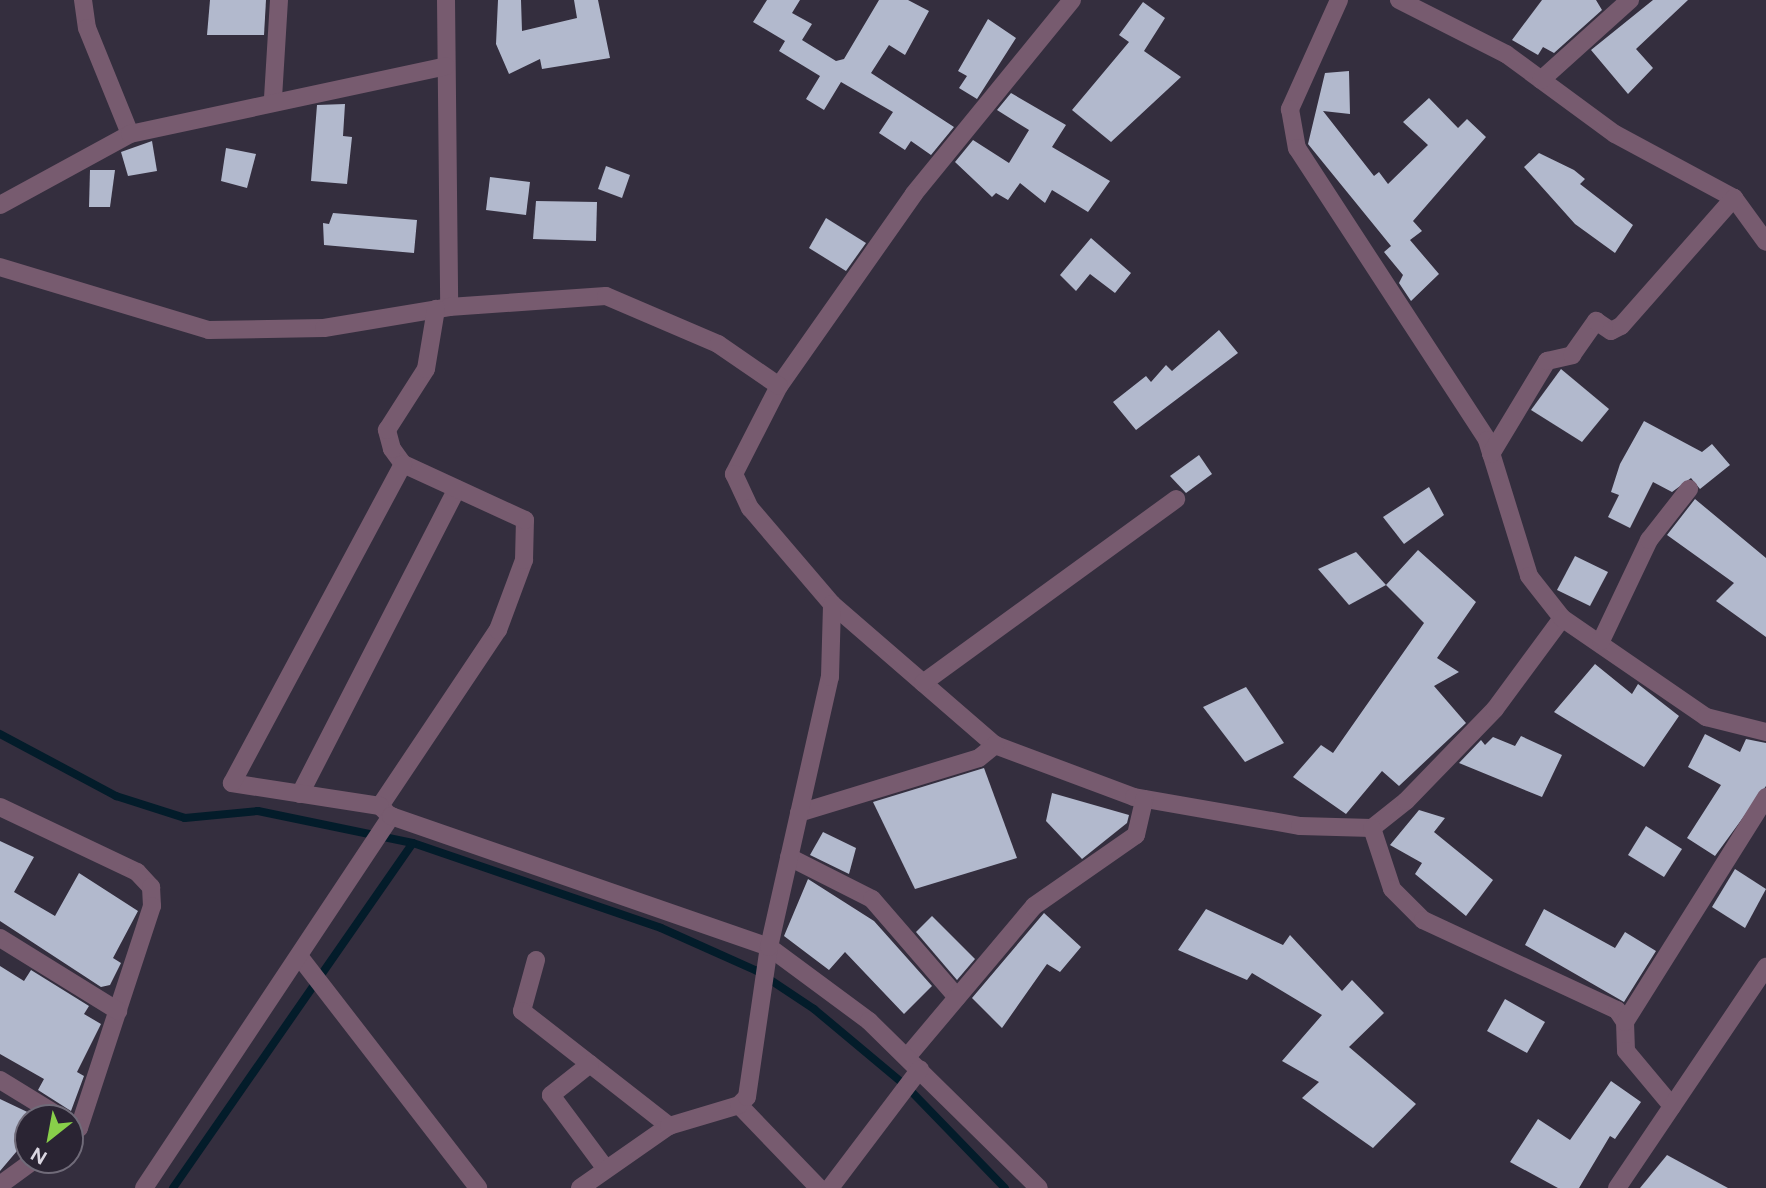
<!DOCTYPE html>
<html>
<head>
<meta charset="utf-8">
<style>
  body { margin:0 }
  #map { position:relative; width:1766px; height:1188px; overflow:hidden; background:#342e3e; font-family:Figtree,sans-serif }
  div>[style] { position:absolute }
  .stream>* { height:8px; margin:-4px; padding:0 4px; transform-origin:4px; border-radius:4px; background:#031c2a }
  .building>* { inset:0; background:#b2b9cd }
  .minor>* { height:18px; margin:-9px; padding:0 9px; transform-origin:9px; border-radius:9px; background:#775b6f }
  span { translate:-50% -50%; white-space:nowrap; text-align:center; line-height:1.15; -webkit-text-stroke:7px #2a2433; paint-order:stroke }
  .north { position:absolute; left:14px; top:1104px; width:70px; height:70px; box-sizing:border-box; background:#2a2433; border:2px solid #706b79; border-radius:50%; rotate:211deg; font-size:19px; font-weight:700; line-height:28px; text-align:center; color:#dad6e1 }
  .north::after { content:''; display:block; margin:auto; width:24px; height:32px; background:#88cf4a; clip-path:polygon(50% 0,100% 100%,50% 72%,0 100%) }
</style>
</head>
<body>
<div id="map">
  <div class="stream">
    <div style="left:0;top:734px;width:132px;rotate:28.1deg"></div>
    <div style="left:116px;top:796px;width:72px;rotate:17.7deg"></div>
    <div style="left:185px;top:818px;width:73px;rotate:-5.5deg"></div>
    <div style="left:258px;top:811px;width:158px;rotate:11.7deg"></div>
    <div style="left:413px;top:843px;width:262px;rotate:18.9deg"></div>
    <div style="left:661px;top:928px;width:105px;rotate:24.1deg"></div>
    <div style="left:757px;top:971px;width:69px;rotate:33.7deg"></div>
    <div style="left:814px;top:1009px;width:120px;rotate:39.9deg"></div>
    <div style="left:906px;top:1086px;width:142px;rotate:45.9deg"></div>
    <div style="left:173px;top:1188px;width:420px;rotate:-55.2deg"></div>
  </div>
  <div class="building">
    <div style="clip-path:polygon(210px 0,266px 0,264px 35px,207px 35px)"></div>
    <div style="clip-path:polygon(498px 0,521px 0,522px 31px,577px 18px,574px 0,598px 0,610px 58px,542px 69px,540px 59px,509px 74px,496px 44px)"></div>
    <div style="clip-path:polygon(767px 0,800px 0,792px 13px,812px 24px,802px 40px,836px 61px,844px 59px,879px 0,908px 0,929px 11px,905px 55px,889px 45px,871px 73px,954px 127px,931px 155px,911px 141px,905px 150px,879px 133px,893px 112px,841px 82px,824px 110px,806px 99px,820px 76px,779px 51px,785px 41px,753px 22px)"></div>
    <div style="clip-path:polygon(1542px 0,1596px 0,1602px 10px,1554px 53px,1543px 47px,1538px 55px,1512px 40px)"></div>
    <div style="clip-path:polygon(1653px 0,1688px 0,1636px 49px,1653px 68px,1628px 94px,1591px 50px)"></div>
    <div style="clip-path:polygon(1143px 2px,1165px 18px,1144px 51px,1181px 77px,1111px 142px,1072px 110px,1129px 42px,1119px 35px)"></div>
    <div style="clip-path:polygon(988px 19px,1016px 38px,977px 99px,959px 88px,967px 76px,958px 71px)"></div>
    <div style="clip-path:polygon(1349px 71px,1350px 114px,1323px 111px,1374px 176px,1379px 172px,1388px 184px,1428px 145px,1403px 122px,1429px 98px,1458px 128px,1467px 119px,1486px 137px,1413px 221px,1422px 231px,1410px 240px,1439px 274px,1411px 301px,1399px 283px,1403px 275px,1384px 252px,1391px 246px,1308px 144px,1325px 73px)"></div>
    <div style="clip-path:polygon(1011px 93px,1066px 125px,1052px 147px,1110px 181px,1088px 212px,1052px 190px,1045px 203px,1020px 183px,1008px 200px,996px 193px,992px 197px,955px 162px,973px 140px,1009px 163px,1029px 130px,997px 110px)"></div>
    <div style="clip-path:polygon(345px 104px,343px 136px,352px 137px,347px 184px,311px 181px,317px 105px)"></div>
    <div style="clip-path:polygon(152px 141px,157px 171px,128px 176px,121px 152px)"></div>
    <div style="clip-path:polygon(226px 148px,256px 154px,247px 188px,221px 181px)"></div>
    <div style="clip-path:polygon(1539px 153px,1574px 170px,1585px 179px,1580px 184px,1633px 225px,1615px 253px,1575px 224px,1524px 167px)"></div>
    <div style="clip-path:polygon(606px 166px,630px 175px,622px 198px,598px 189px)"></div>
    <div style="clip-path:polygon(90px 170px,115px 170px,110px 207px,89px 207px)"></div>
    <div style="clip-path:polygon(490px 177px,530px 182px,526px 215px,486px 210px)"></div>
    <div style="clip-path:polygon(536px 201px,597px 202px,596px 241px,533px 239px)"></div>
    <div style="clip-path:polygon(333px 213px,417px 220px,414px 253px,324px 245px,323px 223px,329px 224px)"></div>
    <div style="clip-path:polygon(826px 218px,866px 243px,846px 271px,809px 248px)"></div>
    <div style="clip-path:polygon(1091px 238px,1131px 273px,1115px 293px,1090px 274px,1076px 291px,1060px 275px)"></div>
    <div style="clip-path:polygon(1219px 330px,1238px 353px,1136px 430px,1113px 402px,1146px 376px,1151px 382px,1166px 365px,1172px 371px)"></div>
    <div style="clip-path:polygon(1561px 369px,1609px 409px,1582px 442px,1531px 410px)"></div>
    <div style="clip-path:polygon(1644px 421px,1702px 452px,1712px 444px,1730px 465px,1700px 489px,1691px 478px,1672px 492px,1653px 482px,1630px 528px,1608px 517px,1619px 495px,1611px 492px,1620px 464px)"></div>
    <div style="clip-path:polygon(1199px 455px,1212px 474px,1186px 493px,1170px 476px)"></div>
    <div style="clip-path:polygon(1429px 487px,1444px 515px,1404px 544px,1383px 517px)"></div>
    <div style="clip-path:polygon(1695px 499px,1766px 558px,1766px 637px,1716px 601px,1734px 583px,1667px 535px)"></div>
    <div style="clip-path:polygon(1418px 550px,1476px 602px,1437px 658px,1459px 672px,1434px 686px,1466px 723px,1399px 786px,1382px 771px,1346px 814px,1293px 777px,1321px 745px,1333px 753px,1424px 623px,1386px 585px)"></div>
    <div style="clip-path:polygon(1356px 552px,1386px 585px,1349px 605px,1318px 569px)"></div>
    <div style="clip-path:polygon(1575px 556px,1608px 572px,1590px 606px,1557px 590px)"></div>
    <div style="clip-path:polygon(1595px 664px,1632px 694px,1638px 684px,1679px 716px,1644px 767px,1554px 712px)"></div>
    <div style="clip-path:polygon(1246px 687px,1284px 743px,1245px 762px,1203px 707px)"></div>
    <div style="clip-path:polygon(1705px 734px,1740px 752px,1746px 739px,1766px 743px,1766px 786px,1715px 856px,1687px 838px,1721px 785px,1688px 767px)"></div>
    <div style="clip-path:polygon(1521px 736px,1562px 755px,1542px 797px,1459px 763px,1481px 740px,1485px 745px,1493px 737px,1515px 746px)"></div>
    <div style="clip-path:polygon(984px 768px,1017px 858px,915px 889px,873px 802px)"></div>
    <div style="clip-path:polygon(1052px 793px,1129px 815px,1127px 823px,1082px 859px,1046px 821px)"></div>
    <div style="clip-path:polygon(1419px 810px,1445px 818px,1434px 832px,1493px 880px,1466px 916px,1415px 874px,1422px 863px,1390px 845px)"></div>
    <div style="clip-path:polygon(1646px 826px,1682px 849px,1664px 877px,1628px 855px)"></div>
    <div style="clip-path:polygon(823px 832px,856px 848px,849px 874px,810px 855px)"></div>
    <div style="clip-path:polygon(0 841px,34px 857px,14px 892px,55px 916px,79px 873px,138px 911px,113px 958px,121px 963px,110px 985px,101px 987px,0 921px)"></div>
    <div style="clip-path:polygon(1735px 869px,1766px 889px,1745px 928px,1712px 907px)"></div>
    <div style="clip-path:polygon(808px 879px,874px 921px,932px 986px,904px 1014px,845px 952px,829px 970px,784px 936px)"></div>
    <div style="clip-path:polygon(1206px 909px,1283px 945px,1290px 935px,1342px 991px,1352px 980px,1384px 1013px,1349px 1047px,1416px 1104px,1373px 1148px,1302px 1098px,1319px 1082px,1282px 1061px,1322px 1015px,1252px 973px,1247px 980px,1178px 950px)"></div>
    <div style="clip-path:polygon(1544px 909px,1615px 948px,1625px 932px,1656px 951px,1624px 1002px,1525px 945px)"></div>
    <div style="clip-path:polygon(1044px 913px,1081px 947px,1060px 972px,1047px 964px,1002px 1028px,972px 998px)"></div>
    <div style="clip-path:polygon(932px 916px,975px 959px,957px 980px,916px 932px)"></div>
    <div style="clip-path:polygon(0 966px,24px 981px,31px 970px,89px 1006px,84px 1014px,101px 1024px,77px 1072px,84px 1076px,71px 1111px,38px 1090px,44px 1079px,0 1054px)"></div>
    <div style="clip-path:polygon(1505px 999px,1545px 1022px,1527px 1053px,1487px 1031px)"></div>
    <div style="clip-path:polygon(1611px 1081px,1641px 1102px,1615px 1139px,1610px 1136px,1579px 1188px,1558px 1188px,1510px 1162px,1538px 1119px,1570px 1140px)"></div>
    <div style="clip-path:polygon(0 1099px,40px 1118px,28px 1118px,28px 1138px,0 1171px)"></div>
    <div style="clip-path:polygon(1667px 1155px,1728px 1188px,1640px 1188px)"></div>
  </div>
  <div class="minor">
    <div style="left:83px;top:0;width:28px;rotate:82deg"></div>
    <div style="left:87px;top:28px;width:114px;rotate:67.9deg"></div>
    <div style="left:446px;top:0;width:307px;rotate:89.4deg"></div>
    <div style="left:1072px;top:0;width:250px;rotate:129.2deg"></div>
    <div style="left:914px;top:194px;width:235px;rotate:125.1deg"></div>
    <div style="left:779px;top:386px;width:99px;rotate:117.1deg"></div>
    <div style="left:734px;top:474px;width:38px;rotate:65deg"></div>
    <div style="left:750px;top:508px;width:126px;rotate:49.5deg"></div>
    <div style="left:832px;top:604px;width:216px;rotate:40.9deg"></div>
    <div style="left:995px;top:745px;width:148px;rotate:20.5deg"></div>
    <div style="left:1134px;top:797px;width:169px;rotate:9.9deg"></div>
    <div style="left:1300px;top:826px;width:72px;rotate:1.6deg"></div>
    <div style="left:1372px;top:828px;width:43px;rotate:-38.5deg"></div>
    <div style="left:1406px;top:801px;width:128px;rotate:-45.9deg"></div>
    <div style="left:1495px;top:709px;width:113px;rotate:-53.6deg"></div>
    <div style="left:1339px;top:0;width:120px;rotate:114.2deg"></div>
    <div style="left:1290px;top:109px;width:40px;rotate:80deg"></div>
    <div style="left:1297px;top:148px;width:348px;rotate:56.9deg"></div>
    <div style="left:1487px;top:440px;width:142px;rotate:72.8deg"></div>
    <div style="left:1529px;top:576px;width:53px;rotate:51.8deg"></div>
    <div style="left:1562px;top:618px;width:175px;rotate:34.5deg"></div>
    <div style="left:1706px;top:717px;width:62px;rotate:14deg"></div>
    <div style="left:1399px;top:0;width:120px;rotate:26.8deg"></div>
    <div style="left:1506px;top:54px;width:135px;rotate:36.3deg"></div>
    <div style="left:1615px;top:134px;width:135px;rotate:28.3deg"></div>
    <div style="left:1734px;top:198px;width:54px;rotate:54deg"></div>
    <div style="left:1541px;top:80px;width:120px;rotate:-42deg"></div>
    <div style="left:273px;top:98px;width:98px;rotate:-86.5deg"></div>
    <div style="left:0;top:205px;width:148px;rotate:-28.6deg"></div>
    <div style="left:130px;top:134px;width:323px;rotate:-12.1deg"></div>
    <div style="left:0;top:267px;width:218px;rotate:16.8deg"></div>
    <div style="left:209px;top:330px;width:115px;rotate:-1deg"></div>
    <div style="left:324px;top:328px;width:127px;rotate:-9.5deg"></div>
    <div style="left:449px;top:307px;width:157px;rotate:-4deg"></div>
    <div style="left:606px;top:296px;width:122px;rotate:23.2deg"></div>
    <div style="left:718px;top:344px;width:74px;rotate:34.5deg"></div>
    <div style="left:1491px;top:454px;width:109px;rotate:-58.9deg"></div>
    <div style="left:1547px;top:361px;width:26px;rotate:-13deg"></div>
    <div style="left:1572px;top:355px;width:42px;rotate:-54.8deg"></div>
    <div style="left:1596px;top:321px;width:18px;rotate:34deg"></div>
    <div style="left:1611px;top:331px;width:11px;rotate:-27deg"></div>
    <div style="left:1621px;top:326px;width:171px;rotate:-48.6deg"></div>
    <div style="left:1601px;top:641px;width:112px;rotate:-64.6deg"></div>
    <div style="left:1649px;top:540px;width:65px;rotate:-51.9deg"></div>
    <div style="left:923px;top:683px;width:313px;rotate:-36deg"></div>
    <div style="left:300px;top:794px;width:343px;rotate:-62.8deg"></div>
    <div style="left:380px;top:806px;width:212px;rotate:-56.2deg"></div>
    <div style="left:498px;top:630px;width:75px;rotate:-69.6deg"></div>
    <div style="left:524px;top:560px;width:40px;rotate:-88.6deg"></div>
    <div style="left:525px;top:520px;width:134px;rotate:-155.3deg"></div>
    <div style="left:403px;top:464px;width:19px;rotate:-126deg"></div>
    <div style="left:392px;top:449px;width:20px;rotate:-105deg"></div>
    <div style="left:387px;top:430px;width:72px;rotate:-57.4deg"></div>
    <div style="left:426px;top:369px;width:61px;rotate:-80.5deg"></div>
    <div style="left:0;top:807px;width:152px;rotate:25.4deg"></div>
    <div style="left:137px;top:872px;width:21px;rotate:47deg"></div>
    <div style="left:151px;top:887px;width:19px;rotate:87deg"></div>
    <div style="left:152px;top:906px;width:234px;rotate:108.2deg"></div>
    <div style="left:79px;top:1128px;width:11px;rotate:146deg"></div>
    <div style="left:799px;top:813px;width:188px;rotate:-17deg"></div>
    <div style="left:979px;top:758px;width:21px;rotate:-39deg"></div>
    <div style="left:388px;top:814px;width:11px;rotate:-135deg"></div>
    <div style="left:380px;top:806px;width:150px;rotate:-171.2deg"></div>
    <div style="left:232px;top:783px;width:362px;rotate:-61.8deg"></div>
    <div style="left:1372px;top:828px;width:64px;rotate:71.8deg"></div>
    <div style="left:1392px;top:889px;width:44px;rotate:45deg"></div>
    <div style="left:1423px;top:920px;width:214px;rotate:24.9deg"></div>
    <div style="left:1617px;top:1010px;width:14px;rotate:56deg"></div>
    <div style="left:1625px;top:1022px;width:29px;rotate:88deg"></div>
    <div style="left:1626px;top:1051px;width:72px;rotate:50.1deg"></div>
    <div style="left:789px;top:857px;width:93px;rotate:26.8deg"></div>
    <div style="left:872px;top:899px;width:130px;rotate:49.1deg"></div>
    <div style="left:0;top:938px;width:139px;rotate:31.7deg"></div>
    <div style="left:299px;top:956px;width:293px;rotate:52.3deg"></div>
    <div style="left:536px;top:960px;width:53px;rotate:105.4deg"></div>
    <div style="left:522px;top:1011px;width:187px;rotate:38deg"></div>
    <div style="left:1625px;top:1022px;width:266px;rotate:-57.9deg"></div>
    <div style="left:907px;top:1057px;width:197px;rotate:-49.9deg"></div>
    <div style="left:1034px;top:906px;width:124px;rotate:-34.8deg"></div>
    <div style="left:1136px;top:835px;width:37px;rotate:-77deg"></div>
    <div style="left:590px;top:1064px;width:50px;rotate:141.5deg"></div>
    <div style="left:551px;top:1095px;width:92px;rotate:53.4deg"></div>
    <div style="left:0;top:1080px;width:73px;rotate:31.5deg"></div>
    <div style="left:739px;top:1105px;width:115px;rotate:46.1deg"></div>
    <div style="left:0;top:1185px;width:42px;rotate:-36.3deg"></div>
    <div style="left:144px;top:1188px;width:447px;rotate:-56.4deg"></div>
    <div style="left:391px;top:816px;width:400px;rotate:19.1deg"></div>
    <div style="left:769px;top:947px;width:124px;rotate:36.5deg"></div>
    <div style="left:869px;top:1021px;width:238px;rotate:44.5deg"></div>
    <div style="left:580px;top:1188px;width:108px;rotate:-34.9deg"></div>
    <div style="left:669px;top:1126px;width:73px;rotate:-16.7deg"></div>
    <div style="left:739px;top:1105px;width:11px;rotate:-45deg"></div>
    <div style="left:747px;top:1097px;width:152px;rotate:-81.7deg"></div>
    <div style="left:769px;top:947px;width:277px;rotate:-77.3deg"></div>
    <div style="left:830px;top:677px;width:73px;rotate:-88.4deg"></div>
    <div style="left:830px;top:1188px;width:149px;rotate:-52.9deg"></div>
    <div style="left:1617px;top:1188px;width:267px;rotate:-56deg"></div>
  </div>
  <div class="north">N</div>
</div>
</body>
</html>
